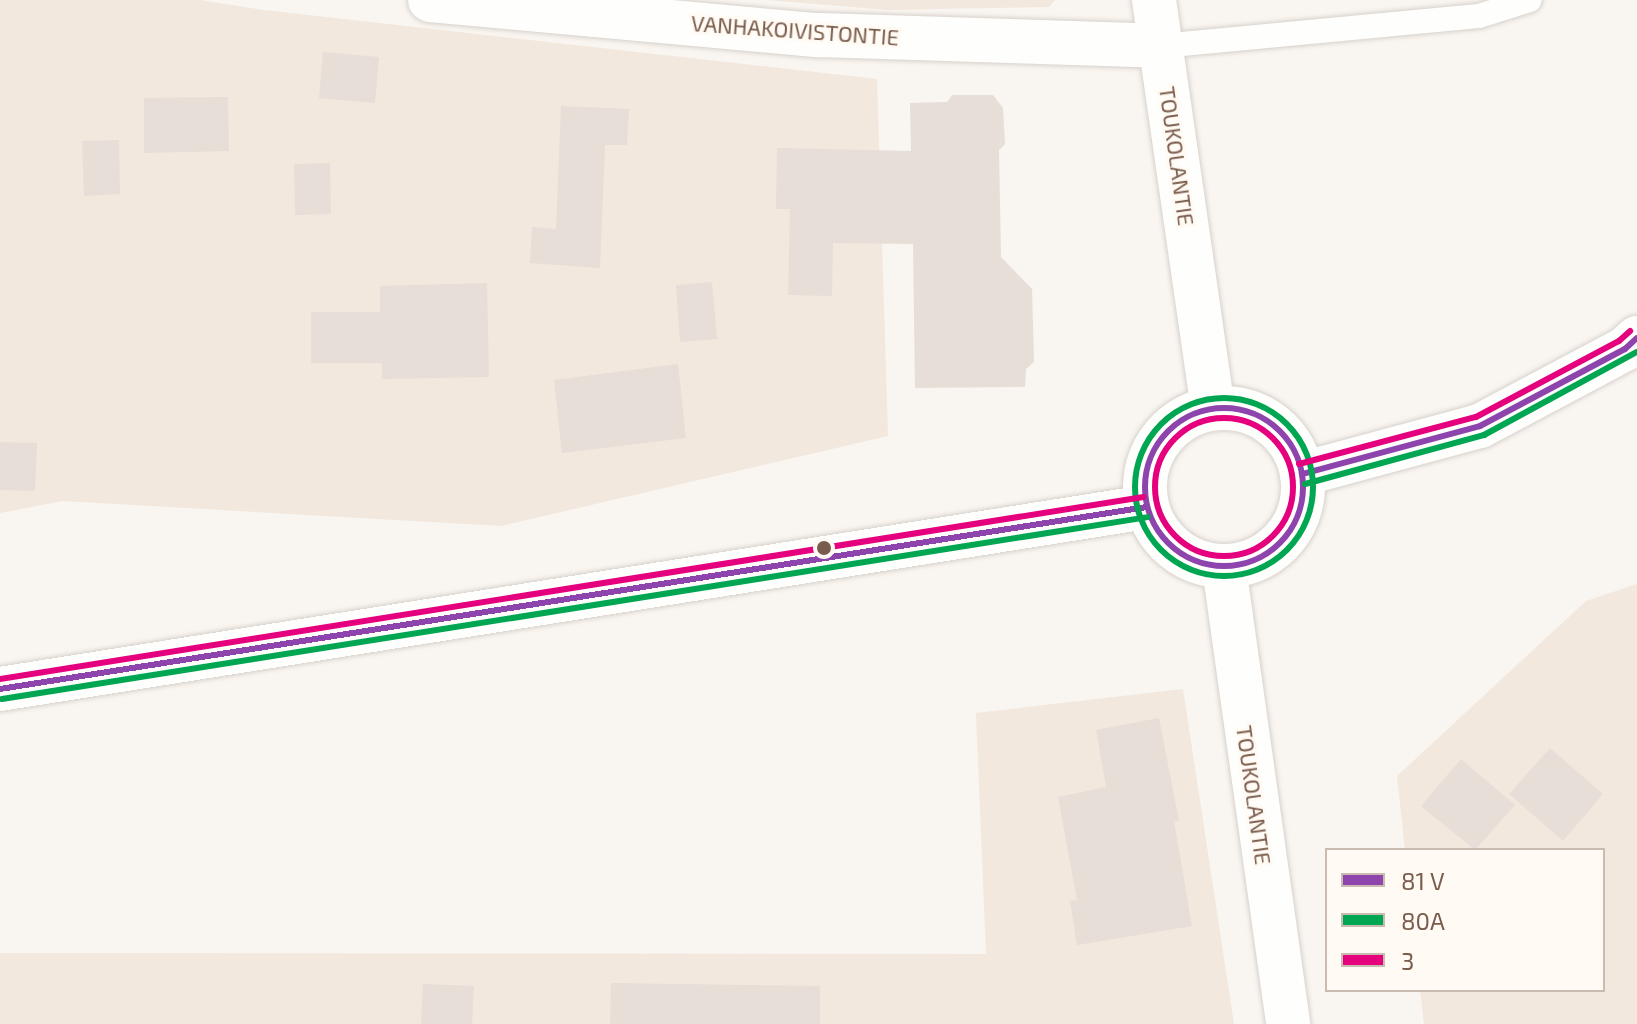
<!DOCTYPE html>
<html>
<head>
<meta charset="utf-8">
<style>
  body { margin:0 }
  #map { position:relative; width:1637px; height:1024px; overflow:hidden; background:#f9f5f0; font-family:"Exo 2",sans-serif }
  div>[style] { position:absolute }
  .residential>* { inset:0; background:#f2e8de }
  .building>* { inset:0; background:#e6ded7 }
  .roads { filter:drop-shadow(0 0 2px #d7d1cb) drop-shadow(0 0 2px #d7d1cb) }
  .lane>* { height:24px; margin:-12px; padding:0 12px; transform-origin:12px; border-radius:12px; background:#fefefd }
  .street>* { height:44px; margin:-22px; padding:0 22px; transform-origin:22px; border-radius:22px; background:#fefefd }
  .secondary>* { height:44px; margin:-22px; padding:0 22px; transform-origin:22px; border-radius:22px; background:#fefefd }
  .secondary>.ring { margin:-22px; padding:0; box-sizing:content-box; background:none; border:44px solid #fefefd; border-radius:50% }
  .bus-1>* { height:6px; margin:-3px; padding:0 3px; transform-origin:3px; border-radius:3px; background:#8e44ad }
  .bus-1>.ring { margin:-3px; padding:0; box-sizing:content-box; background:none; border:6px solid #8e44ad; border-radius:50% }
  .bus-2>* { height:6px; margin:-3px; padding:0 3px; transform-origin:3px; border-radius:3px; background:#00a651 }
  .bus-2>.ring { margin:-3px; padding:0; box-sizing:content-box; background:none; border:6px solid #00a651; border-radius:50% }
  .bus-3>* { height:6px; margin:-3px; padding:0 3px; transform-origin:3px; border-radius:3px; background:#e5007d }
  .bus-3>.ring { margin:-3px; padding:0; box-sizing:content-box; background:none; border:6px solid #e5007d; border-radius:50% }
  .dots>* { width:22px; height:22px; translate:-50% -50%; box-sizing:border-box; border:4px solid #fffaf3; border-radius:50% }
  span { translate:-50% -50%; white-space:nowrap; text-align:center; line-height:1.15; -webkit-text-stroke:6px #fffaf3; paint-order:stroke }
  .street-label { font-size:22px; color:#7a5c4d }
  .legend { position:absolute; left:1325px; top:848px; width:280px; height:144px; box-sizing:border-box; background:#fffaf3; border:2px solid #cabbb1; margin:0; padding:10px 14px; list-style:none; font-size:24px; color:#7a5c4d }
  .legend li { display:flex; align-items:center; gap:16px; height:40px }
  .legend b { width:40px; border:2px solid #cabbb1 }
</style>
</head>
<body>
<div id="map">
  <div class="residential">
    <div style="clip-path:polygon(0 0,200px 0,264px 10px,877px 79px,888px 436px,501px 526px,63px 501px,0 513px)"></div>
    <div style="clip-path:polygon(766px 0,1055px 0,1049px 7px,889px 10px)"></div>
    <div style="clip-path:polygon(1637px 584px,1637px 1024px,1424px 1024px,1420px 990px,1603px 990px,1603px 850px,1405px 850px,1397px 776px,1586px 601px)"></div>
    <div style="clip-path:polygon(1183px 689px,1234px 1024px,0 1024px,0 953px,986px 954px,976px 713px)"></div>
  </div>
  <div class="building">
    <div style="clip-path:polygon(323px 52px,379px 57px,375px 103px,319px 98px)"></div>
    <div style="clip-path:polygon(952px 95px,993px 95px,1003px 108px,1005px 144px,999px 150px,1001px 257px,1032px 289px,1034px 362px,1026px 369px,1025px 387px,915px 388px,913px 244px,833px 243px,832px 296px,788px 295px,790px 209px,776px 209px,777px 148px,911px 151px,910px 103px,947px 102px)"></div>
    <div style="clip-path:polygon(228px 97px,229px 151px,144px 153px,144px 98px)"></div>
    <div style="clip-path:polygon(561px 106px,629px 109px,627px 145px,605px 145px,600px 268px,530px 263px,532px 227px,556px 229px)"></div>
    <div style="clip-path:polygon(119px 140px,120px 194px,84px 196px,82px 141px)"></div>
    <div style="clip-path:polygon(330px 163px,331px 214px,295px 215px,294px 164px)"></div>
    <div style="clip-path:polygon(712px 282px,717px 339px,680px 342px,676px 285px)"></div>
    <div style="clip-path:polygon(487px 283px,489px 377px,382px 379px,382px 363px,311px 363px,311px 312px,380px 312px,380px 286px)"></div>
    <div style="clip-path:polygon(678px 364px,686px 438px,562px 453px,554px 380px)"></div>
    <div style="clip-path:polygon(0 442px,37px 443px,35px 491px,0 490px)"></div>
    <div style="clip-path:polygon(1159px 718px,1179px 821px,1174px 821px,1192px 926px,1077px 945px,1070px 901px,1077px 900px,1058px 797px,1106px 787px,1096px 730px)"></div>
    <div style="clip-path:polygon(1550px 748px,1603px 794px,1563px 841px,1509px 794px)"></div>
    <div style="clip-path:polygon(1461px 759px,1515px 805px,1475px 850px,1421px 806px)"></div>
    <div style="clip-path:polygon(611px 983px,820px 986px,820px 1024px,610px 1024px)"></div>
    <div style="clip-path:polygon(423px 984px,474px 986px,472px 1024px,421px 1024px)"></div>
  </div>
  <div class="roads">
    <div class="lane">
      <div style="left:1161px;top:46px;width:319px;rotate:-5.4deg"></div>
      <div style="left:1479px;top:16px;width:53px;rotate:-17.4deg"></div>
    </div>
    <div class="street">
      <div style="left:430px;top:0;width:390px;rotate:5.2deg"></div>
      <div style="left:818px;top:35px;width:343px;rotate:1.8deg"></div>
      <div style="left:1154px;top:0;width:412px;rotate:81.8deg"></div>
      <div style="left:1224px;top:567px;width:461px;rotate:82deg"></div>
    </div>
    <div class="secondary">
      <div class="ring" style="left:1145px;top:408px;width:114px;height:114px"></div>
      <div style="left:1302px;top:474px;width:184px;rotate:-15.1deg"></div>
      <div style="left:1480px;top:426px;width:164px;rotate:-28deg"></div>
      <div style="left:1625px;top:349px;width:16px;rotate:-43deg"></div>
      <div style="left:0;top:689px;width:1160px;rotate:-9.02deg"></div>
    </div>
  </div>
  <div class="bus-1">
    <div class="ring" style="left:1145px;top:408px;width:152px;height:152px"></div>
    <div style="left:1302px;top:474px;width:184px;rotate:-15.1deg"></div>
    <div style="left:1480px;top:426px;width:164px;rotate:-28deg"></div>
    <div style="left:1625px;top:349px;width:16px;rotate:-43deg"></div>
    <div style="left:0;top:689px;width:1160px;rotate:-9.02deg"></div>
  </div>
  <div class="bus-2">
    <div class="ring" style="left:1135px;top:398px;width:172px;height:172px"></div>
    <div style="left:1305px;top:484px;width:186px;rotate:-15.3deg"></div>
    <div style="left:1484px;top:435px;width:174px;rotate:-28.5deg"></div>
    <div style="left:2px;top:699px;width:1160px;rotate:-9.02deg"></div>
  </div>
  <div class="bus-3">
    <div class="ring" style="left:1155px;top:418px;width:132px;height:132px"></div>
    <div style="left:1299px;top:464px;width:183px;rotate:-14.9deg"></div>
    <div style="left:1476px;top:417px;width:162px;rotate:-28deg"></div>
    <div style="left:1619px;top:341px;width:15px;rotate:-42deg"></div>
    <div style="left:0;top:679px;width:1158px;rotate:-9.04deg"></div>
  </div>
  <div class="dots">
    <div style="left:824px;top:548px;background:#7a5c4d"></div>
  </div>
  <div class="street-label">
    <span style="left:795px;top:30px;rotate:4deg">VANHAKOIVISTONTIE</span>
    <span style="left:1177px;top:156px;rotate:82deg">TOUKOLANTIE</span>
    <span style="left:1254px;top:795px;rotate:82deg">TOUKOLANTIE</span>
  </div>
  <ul class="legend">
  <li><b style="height:10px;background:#8e44ad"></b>81 V</li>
  <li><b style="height:10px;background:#00a651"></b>80A</li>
  <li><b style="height:10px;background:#e5007d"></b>3</li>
  </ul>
</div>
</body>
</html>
